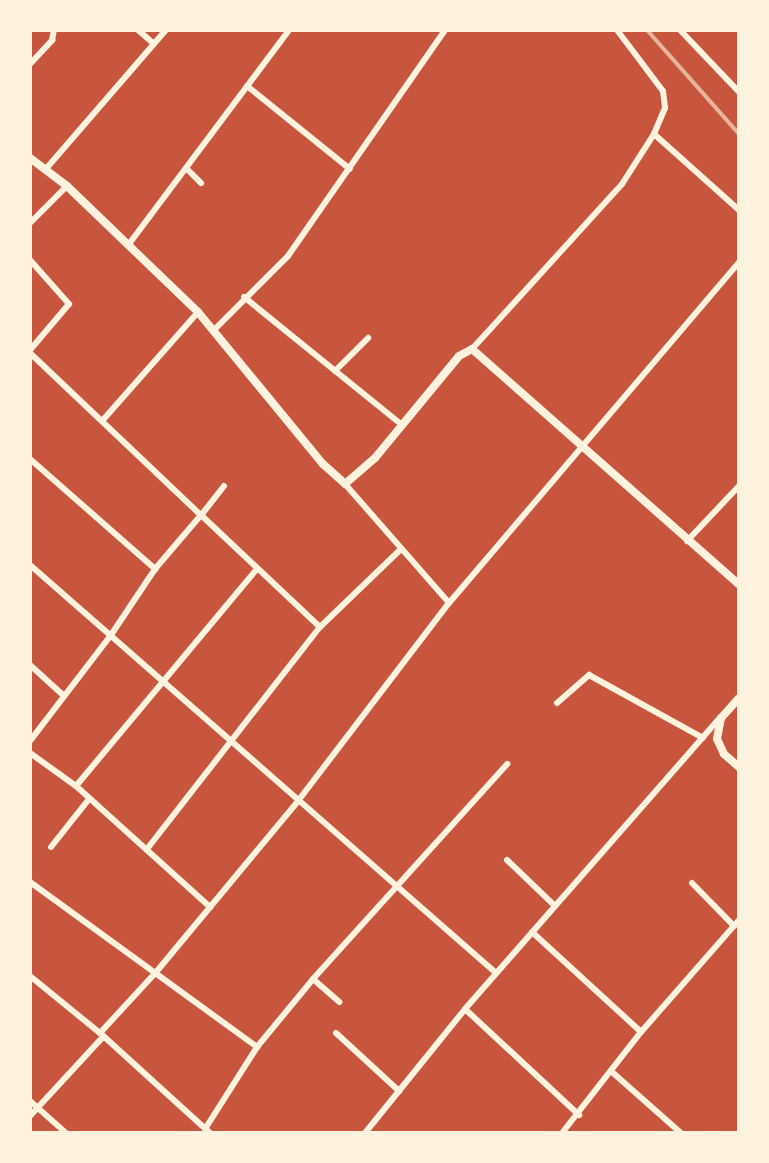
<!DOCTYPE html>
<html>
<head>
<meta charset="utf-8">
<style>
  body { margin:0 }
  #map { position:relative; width:769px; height:1163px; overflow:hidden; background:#c8553d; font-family:Cabin,sans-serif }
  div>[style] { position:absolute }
  .minor>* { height:6px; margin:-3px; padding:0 3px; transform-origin:3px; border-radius:3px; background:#fff3e0 }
  .tertiary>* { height:8px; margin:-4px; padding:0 4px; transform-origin:4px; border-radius:4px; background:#fff3e0 }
  .rail>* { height:4px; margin:-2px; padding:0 2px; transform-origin:2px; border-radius:2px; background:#e9b49f }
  span { translate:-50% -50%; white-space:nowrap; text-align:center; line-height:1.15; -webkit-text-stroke:4.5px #fff3e0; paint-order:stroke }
  .frame { position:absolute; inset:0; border:32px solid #fff3e0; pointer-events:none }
</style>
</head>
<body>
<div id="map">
  <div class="minor">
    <div style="left:138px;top:30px;width:21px;rotate:41deg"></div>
    <div style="left:617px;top:30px;width:76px;rotate:53deg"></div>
    <div style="left:663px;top:91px;width:17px;rotate:83deg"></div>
    <div style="left:665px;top:108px;width:28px;rotate:113deg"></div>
    <div style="left:680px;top:30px;width:86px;rotate:46.4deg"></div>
    <div style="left:30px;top:64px;width:33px;rotate:-47deg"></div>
    <div style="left:52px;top:40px;width:10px;rotate:-79deg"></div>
    <div style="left:247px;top:86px;width:132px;rotate:38.9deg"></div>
    <div style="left:187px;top:169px;width:20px;rotate:45deg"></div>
    <div style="left:45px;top:170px;width:185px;rotate:-49.2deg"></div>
    <div style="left:30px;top:223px;width:52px;rotate:-45deg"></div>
    <div style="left:129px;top:244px;width:267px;rotate:-53.2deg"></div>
    <div style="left:30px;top:260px;width:59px;rotate:48.4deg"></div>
    <div style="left:69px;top:304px;width:60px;rotate:130.3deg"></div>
    <div style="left:244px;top:297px;width:203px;rotate:39deg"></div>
    <div style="left:213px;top:331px;width:106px;rotate:-45deg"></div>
    <div style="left:288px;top:256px;width:275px;rotate:-55.2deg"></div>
    <div style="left:472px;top:349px;width:223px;rotate:-47.7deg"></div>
    <div style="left:622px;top:184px;width:59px;rotate:-57.4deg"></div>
    <div style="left:654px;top:134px;width:114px;rotate:41.8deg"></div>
    <div style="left:30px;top:353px;width:236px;rotate:43.5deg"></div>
    <div style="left:201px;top:515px;width:71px;rotate:130.4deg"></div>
    <div style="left:155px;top:569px;width:79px;rotate:123.7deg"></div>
    <div style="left:111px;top:635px;width:133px;rotate:127.4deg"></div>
    <div style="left:335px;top:371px;width:47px;rotate:-45deg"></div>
    <div style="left:102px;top:421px;width:145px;rotate:-48.6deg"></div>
    <div style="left:30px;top:459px;width:167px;rotate:41.3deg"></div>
    <div style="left:345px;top:484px;width:158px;rotate:48.8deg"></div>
    <div style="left:224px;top:486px;width:37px;rotate:128deg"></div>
    <div style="left:201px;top:515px;width:163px;rotate:43.3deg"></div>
    <div style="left:687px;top:541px;width:76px;rotate:-46.6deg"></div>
    <div style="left:30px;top:565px;width:619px;rotate:41.2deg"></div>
    <div style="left:30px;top:665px;width:45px;rotate:42.3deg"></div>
    <div style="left:557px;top:703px;width:43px;rotate:-41.2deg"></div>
    <div style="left:589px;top:675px;width:130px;rotate:28.9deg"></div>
    <div style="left:30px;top:753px;width:57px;rotate:35.7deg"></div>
    <div style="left:76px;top:786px;width:181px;rotate:42.1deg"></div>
    <div style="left:76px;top:786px;width:283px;rotate:-50.2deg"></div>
    <div style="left:51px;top:847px;width:61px;rotate:-51.6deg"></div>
    <div style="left:147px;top:849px;width:281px;rotate:-52.1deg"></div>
    <div style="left:320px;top:627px;width:111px;rotate:-43.9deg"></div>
    <div style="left:507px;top:860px;width:66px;rotate:43.8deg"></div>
    <div style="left:30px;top:882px;width:281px;rotate:36deg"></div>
    <div style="left:692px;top:883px;width:60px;rotate:45.7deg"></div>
    <div style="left:532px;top:932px;width:148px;rotate:42.5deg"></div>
    <div style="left:30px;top:976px;width:90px;rotate:39.2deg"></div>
    <div style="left:313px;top:979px;width:35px;rotate:41deg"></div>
    <div style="left:465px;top:1009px;width:156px;rotate:42.9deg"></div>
    <div style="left:336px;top:1033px;width:86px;rotate:42.6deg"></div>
    <div style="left:612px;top:1072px;width:92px;rotate:41.5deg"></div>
    <div style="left:30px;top:1101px;width:48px;rotate:41.6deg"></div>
    <div style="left:30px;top:1116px;width:108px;rotate:-47.3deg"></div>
    <div style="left:205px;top:1129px;width:97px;rotate:-57.6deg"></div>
    <div style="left:257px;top:1047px;width:88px;rotate:-50.5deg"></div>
    <div style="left:313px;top:979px;width:290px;rotate:-47.9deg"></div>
    <div style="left:210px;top:1133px;width:149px;rotate:-137.7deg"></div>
    <div style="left:100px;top:1033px;width:84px;rotate:-47.4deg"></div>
    <div style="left:157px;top:971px;width:221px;rotate:-50.3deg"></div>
    <div style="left:298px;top:801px;width:249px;rotate:-52.7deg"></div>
    <div style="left:449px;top:603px;width:448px;rotate:-49.6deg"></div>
    <div style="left:365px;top:1133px;width:159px;rotate:-51.1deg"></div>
    <div style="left:465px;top:1009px;width:387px;rotate:-48.8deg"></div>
    <div style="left:562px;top:1133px;width:128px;rotate:-52deg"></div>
    <div style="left:641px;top:1032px;width:149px;rotate:-48.8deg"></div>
  </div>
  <div class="tertiary">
    <div style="left:30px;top:158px;width:46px;rotate:37.1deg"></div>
    <div style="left:67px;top:186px;width:182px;rotate:43.9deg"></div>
    <div style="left:198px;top:312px;width:197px;rotate:50.6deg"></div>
    <div style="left:323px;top:464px;width:30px;rotate:42deg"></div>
    <div style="left:345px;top:484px;width:40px;rotate:-41deg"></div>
    <div style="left:375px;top:458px;width:132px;rotate:-50.5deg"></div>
    <div style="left:459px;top:356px;width:15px;rotate:-28deg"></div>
    <div style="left:472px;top:349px;width:356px;rotate:41.4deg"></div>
    <div style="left:739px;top:698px;width:27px;rotate:132deg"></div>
    <div style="left:721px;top:718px;width:21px;rotate:101deg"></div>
    <div style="left:717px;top:739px;width:17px;rotate:65deg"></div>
    <div style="left:724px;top:754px;width:20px;rotate:41deg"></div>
  </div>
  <div class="rail">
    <div style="left:647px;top:30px;width:139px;rotate:48.5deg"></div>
  </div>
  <div class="frame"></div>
</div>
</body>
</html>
